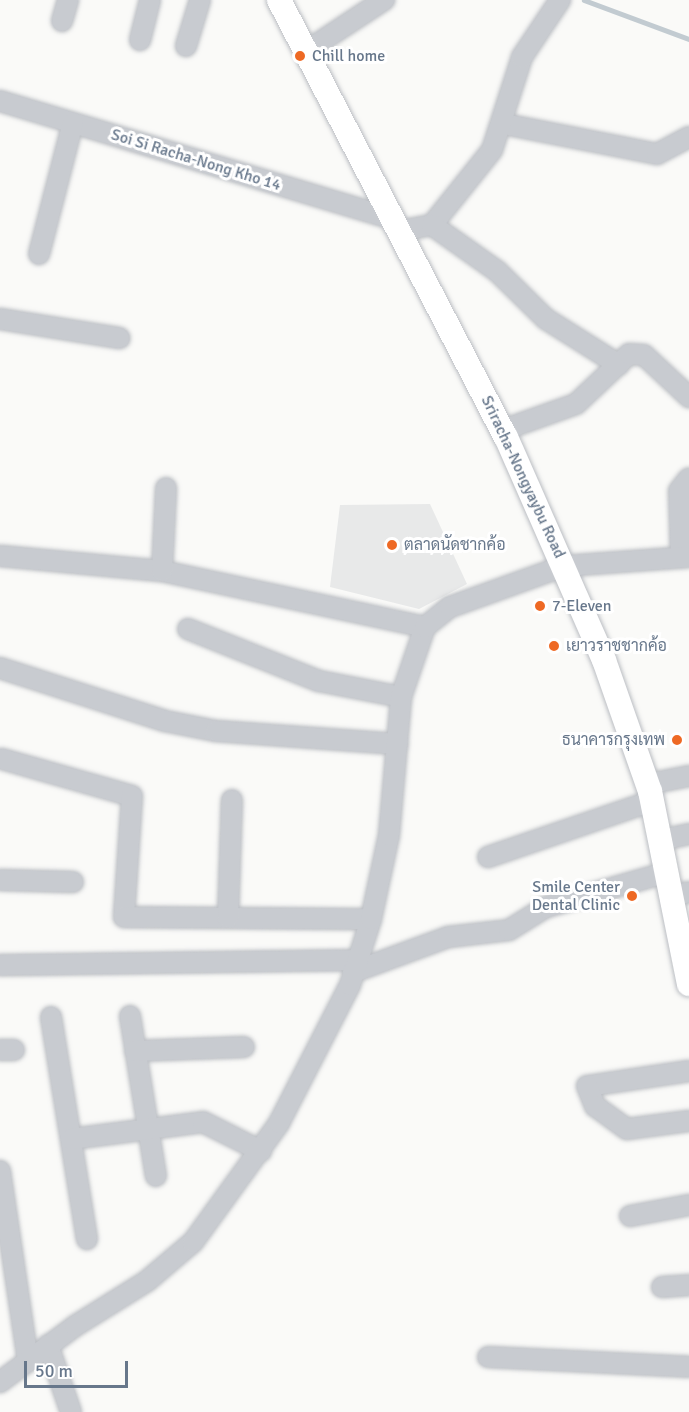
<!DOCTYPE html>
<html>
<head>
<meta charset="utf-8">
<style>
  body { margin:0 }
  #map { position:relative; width:689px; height:1412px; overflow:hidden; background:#fafaf8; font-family:Signika,Sarabun,sans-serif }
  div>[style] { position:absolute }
  .built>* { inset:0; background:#e8e9e9 }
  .stream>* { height:4.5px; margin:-2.25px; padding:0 2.25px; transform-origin:2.25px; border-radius:2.25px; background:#c2cbd1 }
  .roads { filter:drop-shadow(0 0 2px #bbbec3) drop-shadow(0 0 2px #bbbec3) }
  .minor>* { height:20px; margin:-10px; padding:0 10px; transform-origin:10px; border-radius:10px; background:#c8cbd0 }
  .major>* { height:24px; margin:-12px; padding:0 12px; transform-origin:12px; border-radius:12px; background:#fff }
  .dots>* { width:16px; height:16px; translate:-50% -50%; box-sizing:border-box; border:3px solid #fff; border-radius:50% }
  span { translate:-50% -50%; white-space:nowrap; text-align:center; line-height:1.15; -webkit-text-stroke:6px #fff; paint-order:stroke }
  .poi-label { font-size:16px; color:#67778b }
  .left { translate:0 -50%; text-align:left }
  .right { translate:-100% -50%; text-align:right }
  .street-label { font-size:16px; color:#67778b }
  .scale { position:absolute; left:24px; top:1361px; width:104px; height:27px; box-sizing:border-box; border:3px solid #67778b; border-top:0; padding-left:8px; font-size:18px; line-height:21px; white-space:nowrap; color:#67778b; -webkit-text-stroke:4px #fff; paint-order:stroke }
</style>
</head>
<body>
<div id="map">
  <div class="built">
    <div style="clip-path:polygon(430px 504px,467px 584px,419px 609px,330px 587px,340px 505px)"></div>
  </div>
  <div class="stream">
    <div style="left:584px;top:0;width:112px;rotate:20.4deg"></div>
  </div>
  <div class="roads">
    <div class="minor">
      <div style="left:62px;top:21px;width:22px;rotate:-74deg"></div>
      <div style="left:140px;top:40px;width:41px;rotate:-76deg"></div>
      <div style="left:186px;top:46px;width:48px;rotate:-73.1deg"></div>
      <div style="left:305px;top:52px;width:95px;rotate:-33.4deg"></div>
      <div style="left:0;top:101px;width:410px;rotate:16.7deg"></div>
      <div style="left:504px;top:124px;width:156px;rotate:11.1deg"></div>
      <div style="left:657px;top:154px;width:36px;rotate:-28deg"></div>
      <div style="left:432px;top:225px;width:96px;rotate:-51.3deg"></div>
      <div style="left:492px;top:150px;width:98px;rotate:-72.1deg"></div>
      <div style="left:522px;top:57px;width:69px;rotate:-56.3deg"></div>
      <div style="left:400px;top:231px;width:33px;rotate:-11deg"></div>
      <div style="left:432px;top:225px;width:80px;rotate:35.3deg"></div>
      <div style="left:497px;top:271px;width:69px;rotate:44.4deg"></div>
      <div style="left:546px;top:319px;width:86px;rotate:32.2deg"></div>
      <div style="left:39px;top:254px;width:135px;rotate:-75.5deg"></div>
      <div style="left:0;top:319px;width:121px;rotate:9.1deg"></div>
      <div style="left:503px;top:430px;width:77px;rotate:-19.6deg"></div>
      <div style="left:576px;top:404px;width:73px;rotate:-43.3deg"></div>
      <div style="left:629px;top:354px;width:15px;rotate:4deg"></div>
      <div style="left:644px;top:355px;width:62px;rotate:43deg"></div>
      <div style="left:0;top:556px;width:163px;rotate:5.3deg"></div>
      <div style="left:162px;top:571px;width:269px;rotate:12deg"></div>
      <div style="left:681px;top:557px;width:66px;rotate:-91.7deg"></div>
      <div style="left:679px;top:491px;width:16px;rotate:-52deg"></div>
      <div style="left:162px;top:571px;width:83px;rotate:-87.2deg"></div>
      <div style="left:188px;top:629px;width:141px;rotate:21.7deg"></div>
      <div style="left:319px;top:681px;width:84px;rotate:11deg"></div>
      <div style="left:0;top:668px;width:173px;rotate:17.8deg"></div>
      <div style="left:165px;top:721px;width:52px;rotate:11.1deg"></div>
      <div style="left:216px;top:731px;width:182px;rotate:4.1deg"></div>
      <div style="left:2px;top:759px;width:135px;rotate:15.9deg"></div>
      <div style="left:132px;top:796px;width:121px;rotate:93.8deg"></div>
      <div style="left:124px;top:917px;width:247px;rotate:0.5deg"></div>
      <div style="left:648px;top:784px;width:42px;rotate:-11deg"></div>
      <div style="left:661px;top:840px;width:29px;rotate:-12deg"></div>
      <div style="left:488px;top:857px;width:173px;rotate:-18.9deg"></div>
      <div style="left:0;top:880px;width:73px;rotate:1.6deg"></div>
      <div style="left:672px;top:896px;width:17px;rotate:-13deg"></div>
      <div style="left:228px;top:918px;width:118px;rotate:-88.1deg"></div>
      <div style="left:0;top:965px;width:356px;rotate:-0.8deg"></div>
      <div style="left:353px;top:972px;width:101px;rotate:-20.2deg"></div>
      <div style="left:448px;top:937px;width:61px;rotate:-6.5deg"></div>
      <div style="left:509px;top:930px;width:44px;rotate:-31.9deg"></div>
      <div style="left:546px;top:907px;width:126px;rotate:-16.1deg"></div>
      <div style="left:130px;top:1016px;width:162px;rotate:80.8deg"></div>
      <div style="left:51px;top:1017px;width:225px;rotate:80.8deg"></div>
      <div style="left:0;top:1050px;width:14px"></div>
      <div style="left:135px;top:1051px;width:109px;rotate:-2.1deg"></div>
      <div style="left:689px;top:1071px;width:103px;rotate:171.6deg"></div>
      <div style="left:587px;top:1086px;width:22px;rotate:68deg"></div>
      <div style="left:595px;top:1106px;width:39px;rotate:36deg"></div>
      <div style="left:627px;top:1129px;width:63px;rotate:-7.4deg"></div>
      <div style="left:71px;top:1139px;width:133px;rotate:-7.3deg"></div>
      <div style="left:203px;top:1122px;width:65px;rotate:26.6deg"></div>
      <div style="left:0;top:1171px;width:192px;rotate:81.6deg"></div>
      <div style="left:630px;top:1216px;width:60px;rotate:-10.6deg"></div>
      <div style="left:662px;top:1287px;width:27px;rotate:-4deg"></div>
      <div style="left:48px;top:1345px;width:71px;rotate:71.1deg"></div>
      <div style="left:488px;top:1357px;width:201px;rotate:2.8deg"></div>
      <div style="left:0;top:1382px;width:94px;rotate:-36.7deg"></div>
      <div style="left:75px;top:1326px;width:85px;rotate:-32deg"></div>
      <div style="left:147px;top:1281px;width:60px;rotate:-40.3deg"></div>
      <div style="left:193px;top:1242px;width:147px;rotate:-54.1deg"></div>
      <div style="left:279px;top:1123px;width:155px;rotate:-62.8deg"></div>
      <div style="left:350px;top:985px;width:69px;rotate:-72.3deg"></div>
      <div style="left:371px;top:919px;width:86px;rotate:-77.9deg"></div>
      <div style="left:389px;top:835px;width:139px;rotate:-85deg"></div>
      <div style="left:401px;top:697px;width:74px;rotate:-71.1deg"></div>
      <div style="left:425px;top:627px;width:32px;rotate:-39deg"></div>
      <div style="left:450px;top:607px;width:121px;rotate:-19.8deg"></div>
      <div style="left:564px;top:566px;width:125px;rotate:-4.1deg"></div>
    </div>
    <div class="major">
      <div style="left:279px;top:0;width:492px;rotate:62.6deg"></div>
      <div style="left:506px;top:437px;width:244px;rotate:66.3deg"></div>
      <div style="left:604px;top:660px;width:139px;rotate:70.7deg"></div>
      <div style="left:650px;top:791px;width:197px;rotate:78.6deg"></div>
    </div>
  </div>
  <div class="dots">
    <div style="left:300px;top:56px;background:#ee6924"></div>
    <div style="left:392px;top:545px;background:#ee6924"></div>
    <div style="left:540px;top:606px;background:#ee6924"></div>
    <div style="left:554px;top:646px;background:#ee6924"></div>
    <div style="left:677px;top:740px;background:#ee6924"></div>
    <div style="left:632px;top:896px;background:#ee6924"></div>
  </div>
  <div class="poi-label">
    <span class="left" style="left:312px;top:56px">Chill home</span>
    <span class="left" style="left:404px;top:545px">ตลาดนัดชากค้อ</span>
    <span class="left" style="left:552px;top:606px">7-Eleven</span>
    <span class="left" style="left:566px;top:646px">เยาวราชชากค้อ</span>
    <span class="right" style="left:665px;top:740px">ธนาคารกรุงเทพ</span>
    <span class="right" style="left:620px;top:896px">Smile Center<br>Dental Clinic</span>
  </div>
  <div class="street-label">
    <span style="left:196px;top:160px;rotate:17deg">Soi Si Racha-Nong Kho 14</span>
    <span style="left:523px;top:477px;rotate:65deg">Sriracha-Nongyaybu Road</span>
  </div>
  <div class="scale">50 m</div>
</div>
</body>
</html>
